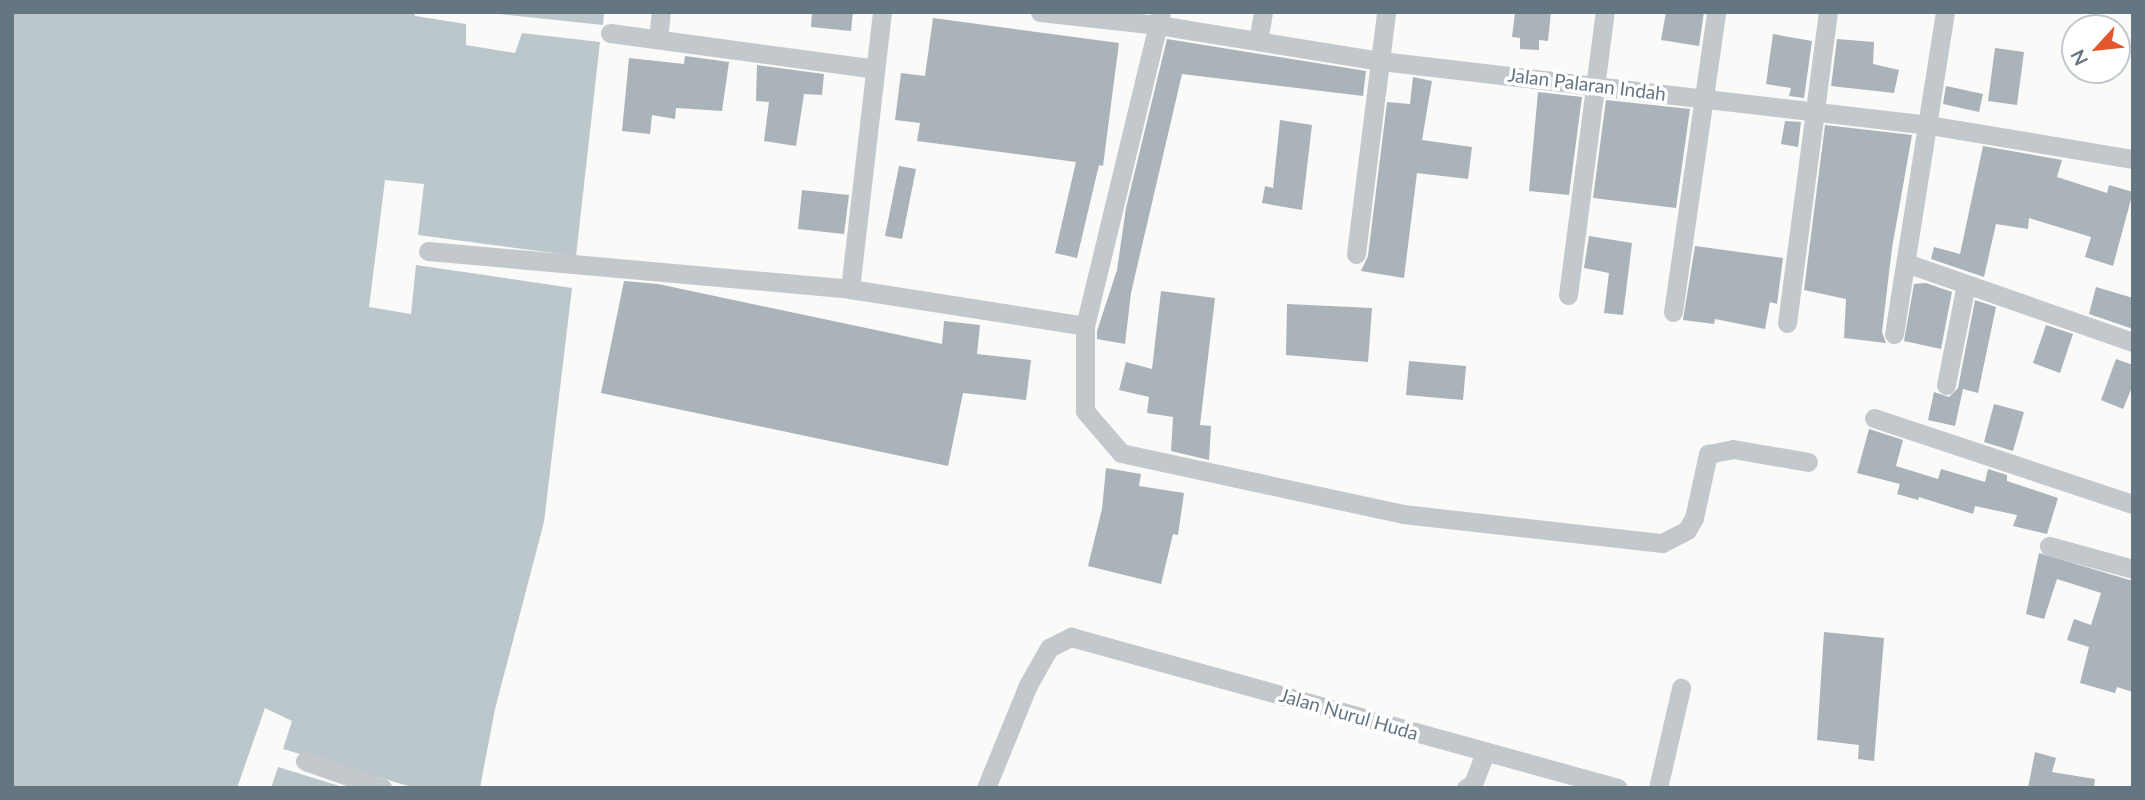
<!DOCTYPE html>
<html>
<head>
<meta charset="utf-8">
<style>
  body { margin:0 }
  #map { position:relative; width:2145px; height:800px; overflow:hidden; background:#fafaf8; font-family:Lato,sans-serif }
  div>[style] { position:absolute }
  .water>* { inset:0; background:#bbc7cb }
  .building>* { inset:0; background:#aab3b9 }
  .minor>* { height:19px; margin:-9.5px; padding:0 9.5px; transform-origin:9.5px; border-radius:9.5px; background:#c3c8cc }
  span { translate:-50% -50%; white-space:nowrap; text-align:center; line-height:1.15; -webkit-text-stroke:7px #fff; paint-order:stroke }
  .street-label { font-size:19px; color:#657683 }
  .frame { position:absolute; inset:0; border:14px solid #657683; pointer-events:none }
  .north { position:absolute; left:2061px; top:14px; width:70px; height:70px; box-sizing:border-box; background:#fff; border:2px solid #c1c8cd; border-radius:50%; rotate:243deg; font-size:19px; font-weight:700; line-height:28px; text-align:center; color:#657683 }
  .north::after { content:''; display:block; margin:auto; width:24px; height:32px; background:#e4572e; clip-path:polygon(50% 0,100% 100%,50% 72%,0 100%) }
</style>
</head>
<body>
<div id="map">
  <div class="water">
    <div style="clip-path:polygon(12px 12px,414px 12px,415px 16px,466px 24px,466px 45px,515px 53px,522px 33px,600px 42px,576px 256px,418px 235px,424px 184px,385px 180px,369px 307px,411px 314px,416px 265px,572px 288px,544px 522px,495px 709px,480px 788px,415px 788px,283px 749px,292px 721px,265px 708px,237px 788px,12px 788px)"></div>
    <div style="clip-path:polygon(480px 12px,604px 12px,603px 25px)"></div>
    <div style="clip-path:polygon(278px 767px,346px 788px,271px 788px)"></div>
  </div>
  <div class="building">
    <div style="clip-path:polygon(812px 12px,853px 12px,851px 31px,811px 27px)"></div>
    <div style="clip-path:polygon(1515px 12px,1551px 12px,1548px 41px,1539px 40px,1539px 50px,1520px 49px,1520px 38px,1512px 37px)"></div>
    <div style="clip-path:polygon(1666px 12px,1704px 12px,1699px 46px,1661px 40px)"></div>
    <div style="clip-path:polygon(933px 18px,1119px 43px,1103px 166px,1099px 165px,1077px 258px,1055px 253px,1076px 162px,917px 141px,920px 123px,895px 120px,901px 73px,925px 76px)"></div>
    <div style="clip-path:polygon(1773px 34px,1812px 41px,1804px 98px,1789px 96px,1791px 88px,1766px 84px)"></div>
    <div style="clip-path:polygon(1167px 39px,1366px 71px,1363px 96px,1182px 74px,1131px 293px,1125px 344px,1097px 339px,1097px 331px,1117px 270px,1126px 208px)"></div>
    <div style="clip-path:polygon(1837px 39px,1874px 42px,1873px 64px,1899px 70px,1894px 93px,1831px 86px)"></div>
    <div style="clip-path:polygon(1995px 48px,2024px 52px,2017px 105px,1988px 101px)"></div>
    <div style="clip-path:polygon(685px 56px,729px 62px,722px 111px,676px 108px,675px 119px,652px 115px,650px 134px,622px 131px,629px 58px,684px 64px)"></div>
    <div style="clip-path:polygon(757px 65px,824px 74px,822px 95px,804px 94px,796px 146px,764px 141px,769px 102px,756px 101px)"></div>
    <div style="clip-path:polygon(1413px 77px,1432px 81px,1422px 140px,1472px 147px,1468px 179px,1417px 173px,1404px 278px,1361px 271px,1368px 256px,1387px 102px,1410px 104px)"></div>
    <div style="clip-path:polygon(1946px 86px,1983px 94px,1979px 112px,1943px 104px)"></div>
    <div style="clip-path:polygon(1538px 92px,1582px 97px,1569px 195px,1529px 191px)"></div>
    <div style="clip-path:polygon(1606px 100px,1690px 109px,1676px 208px,1593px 198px)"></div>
    <div style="clip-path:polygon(1280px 120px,1312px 125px,1302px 210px,1262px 203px,1265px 186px,1273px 188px)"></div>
    <div style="clip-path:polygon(1785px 121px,1801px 122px,1798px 147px,1781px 144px)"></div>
    <div style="clip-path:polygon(1825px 125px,1912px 135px,1892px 248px,1882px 332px,1886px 343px,1844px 338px,1846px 299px,1804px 290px)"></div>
    <div style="clip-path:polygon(1983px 146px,2062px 160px,2057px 177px,2107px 193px,2109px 185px,2133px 192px,2113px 266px,2085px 257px,2091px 237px,2029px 218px,2028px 229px,1996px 224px,1984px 277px,1931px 259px,1934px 247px,1960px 254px)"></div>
    <div style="clip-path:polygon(899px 166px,916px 169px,902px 239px,885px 236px)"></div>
    <div style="clip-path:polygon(802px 190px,849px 195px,844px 234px,798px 229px)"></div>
    <div style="clip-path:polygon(1589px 236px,1632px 243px,1623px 315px,1604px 313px,1609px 273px,1584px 268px)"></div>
    <div style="clip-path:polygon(1695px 246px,1783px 258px,1777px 304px,1770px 302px,1765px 329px,1715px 319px,1714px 324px,1683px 320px)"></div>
    <div style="clip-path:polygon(624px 281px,658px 284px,942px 344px,944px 321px,980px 325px,977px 354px,1031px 360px,1026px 400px,963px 393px,948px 466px,601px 393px)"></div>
    <div style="clip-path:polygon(1926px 283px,1952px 292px,1941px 349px,1904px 341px,1914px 284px)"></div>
    <div style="clip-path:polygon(2096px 287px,2133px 298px,2133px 329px,2089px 314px)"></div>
    <div style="clip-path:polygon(1161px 291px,1215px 298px,1200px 425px,1211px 426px,1209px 460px,1171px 451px,1173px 417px,1147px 413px,1149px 397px,1119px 390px,1126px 362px,1152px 369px)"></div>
    <div style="clip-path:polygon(1975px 300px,1996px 307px,1978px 393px,1963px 389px,1955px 426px,1928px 420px,1934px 392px,1949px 397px,1958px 388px)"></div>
    <div style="clip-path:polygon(1287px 304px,1372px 308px,1368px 362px,1286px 355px)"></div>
    <div style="clip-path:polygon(2046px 325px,2073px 334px,2060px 373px,2033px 363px)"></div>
    <div style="clip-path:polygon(2116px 359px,2133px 365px,2133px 385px,2123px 409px,2101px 400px)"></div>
    <div style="clip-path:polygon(1409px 361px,1466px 366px,1463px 400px,1406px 395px)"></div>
    <div style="clip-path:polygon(1994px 404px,2024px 412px,2013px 451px,1984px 442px)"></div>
    <div style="clip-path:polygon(1869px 429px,1903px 440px,1896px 466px,1938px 479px,1941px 469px,1985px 482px,1988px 469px,2007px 475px,2007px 481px,2058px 498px,2047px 534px,2013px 526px,2017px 515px,1975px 506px,1973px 514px,1919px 497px,1918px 500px,1897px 494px,1900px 484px,1857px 473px)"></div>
    <div style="clip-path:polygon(1106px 468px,1141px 474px,1139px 486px,1184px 493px,1178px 535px,1173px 534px,1161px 584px,1088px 566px,1102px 509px)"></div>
    <div style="clip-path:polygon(2039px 553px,2133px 581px,2133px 692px,2117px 687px,2115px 693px,2080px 683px,2089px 647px,2067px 640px,2074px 619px,2091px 625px,2101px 593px,2057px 579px,2044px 619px,2026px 614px)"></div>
    <div style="clip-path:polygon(1824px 632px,1884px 638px,1874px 761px,1858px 759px,1859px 745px,1817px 740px)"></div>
    <div style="clip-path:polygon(2035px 752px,2056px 758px,2052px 772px,2095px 779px,2094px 788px,2028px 788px)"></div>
  </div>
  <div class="minor">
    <div style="left:882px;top:12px;width:279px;rotate:96.6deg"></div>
    <div style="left:850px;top:289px;width:238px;rotate:8.9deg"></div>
    <div style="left:1085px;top:326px;width:323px;rotate:-76.4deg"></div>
    <div style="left:1040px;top:12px;width:119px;rotate:6.3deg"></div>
    <div style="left:1158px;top:25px;width:226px;rotate:9.2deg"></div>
    <div style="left:1381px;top:61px;width:552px;rotate:6.66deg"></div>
    <div style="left:1929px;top:125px;width:207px;rotate:9.5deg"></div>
    <div style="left:610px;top:33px;width:267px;rotate:7.7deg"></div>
    <div style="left:658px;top:39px;width:27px;rotate:-84deg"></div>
    <div style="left:1258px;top:41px;width:29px;rotate:-80deg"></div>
    <div style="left:428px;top:251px;width:424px;rotate:5.1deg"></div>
    <div style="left:1356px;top:254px;width:244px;rotate:-82.9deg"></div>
    <div style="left:1906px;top:263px;width:240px;rotate:19.2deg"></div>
    <div style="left:1568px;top:295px;width:285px;rotate:-82.6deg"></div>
    <div style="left:1673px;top:312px;width:303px;rotate:-81.8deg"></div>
    <div style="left:1787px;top:323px;width:314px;rotate:-82.5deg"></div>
    <div style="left:1085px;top:326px;width:85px;rotate:90deg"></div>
    <div style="left:1085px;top:411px;width:55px;rotate:49.4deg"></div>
    <div style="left:1121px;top:453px;width:289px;rotate:12.2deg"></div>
    <div style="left:1403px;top:514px;width:261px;rotate:6.4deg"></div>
    <div style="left:1662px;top:543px;width:28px;rotate:-27deg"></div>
    <div style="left:1687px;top:530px;width:14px;rotate:-60deg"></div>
    <div style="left:1694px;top:518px;width:66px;rotate:-77.7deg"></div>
    <div style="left:1708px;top:454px;width:25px;rotate:-11deg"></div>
    <div style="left:1733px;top:449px;width:76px;rotate:9.8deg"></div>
    <div style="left:1894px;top:334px;width:326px;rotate:-81deg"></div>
    <div style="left:1946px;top:385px;width:103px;rotate:-78.8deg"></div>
    <div style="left:1874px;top:418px;width:273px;rotate:18.4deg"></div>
    <div style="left:2049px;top:546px;width:87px;rotate:15.3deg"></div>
    <div style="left:305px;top:761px;width:82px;rotate:19.3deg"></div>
    <div style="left:986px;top:788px;width:111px;rotate:-67.8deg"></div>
    <div style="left:1028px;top:685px;width:43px;rotate:-60.4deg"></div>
    <div style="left:1049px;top:648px;width:25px;rotate:-27deg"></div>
    <div style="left:1071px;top:637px;width:567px;rotate:15.43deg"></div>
    <div style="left:1466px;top:788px;width:8px;rotate:-30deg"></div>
    <div style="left:1473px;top:784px;width:34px;rotate:-69deg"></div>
    <div style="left:1658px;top:788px;width:103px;rotate:-77deg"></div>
  </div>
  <div class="street-label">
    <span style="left:1587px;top:84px;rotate:7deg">Jalan Palaran Indah</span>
    <span style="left:1349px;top:714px;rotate:16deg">Jalan Nurul Huda</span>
  </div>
  <div class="frame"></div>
  <div class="north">N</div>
</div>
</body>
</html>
